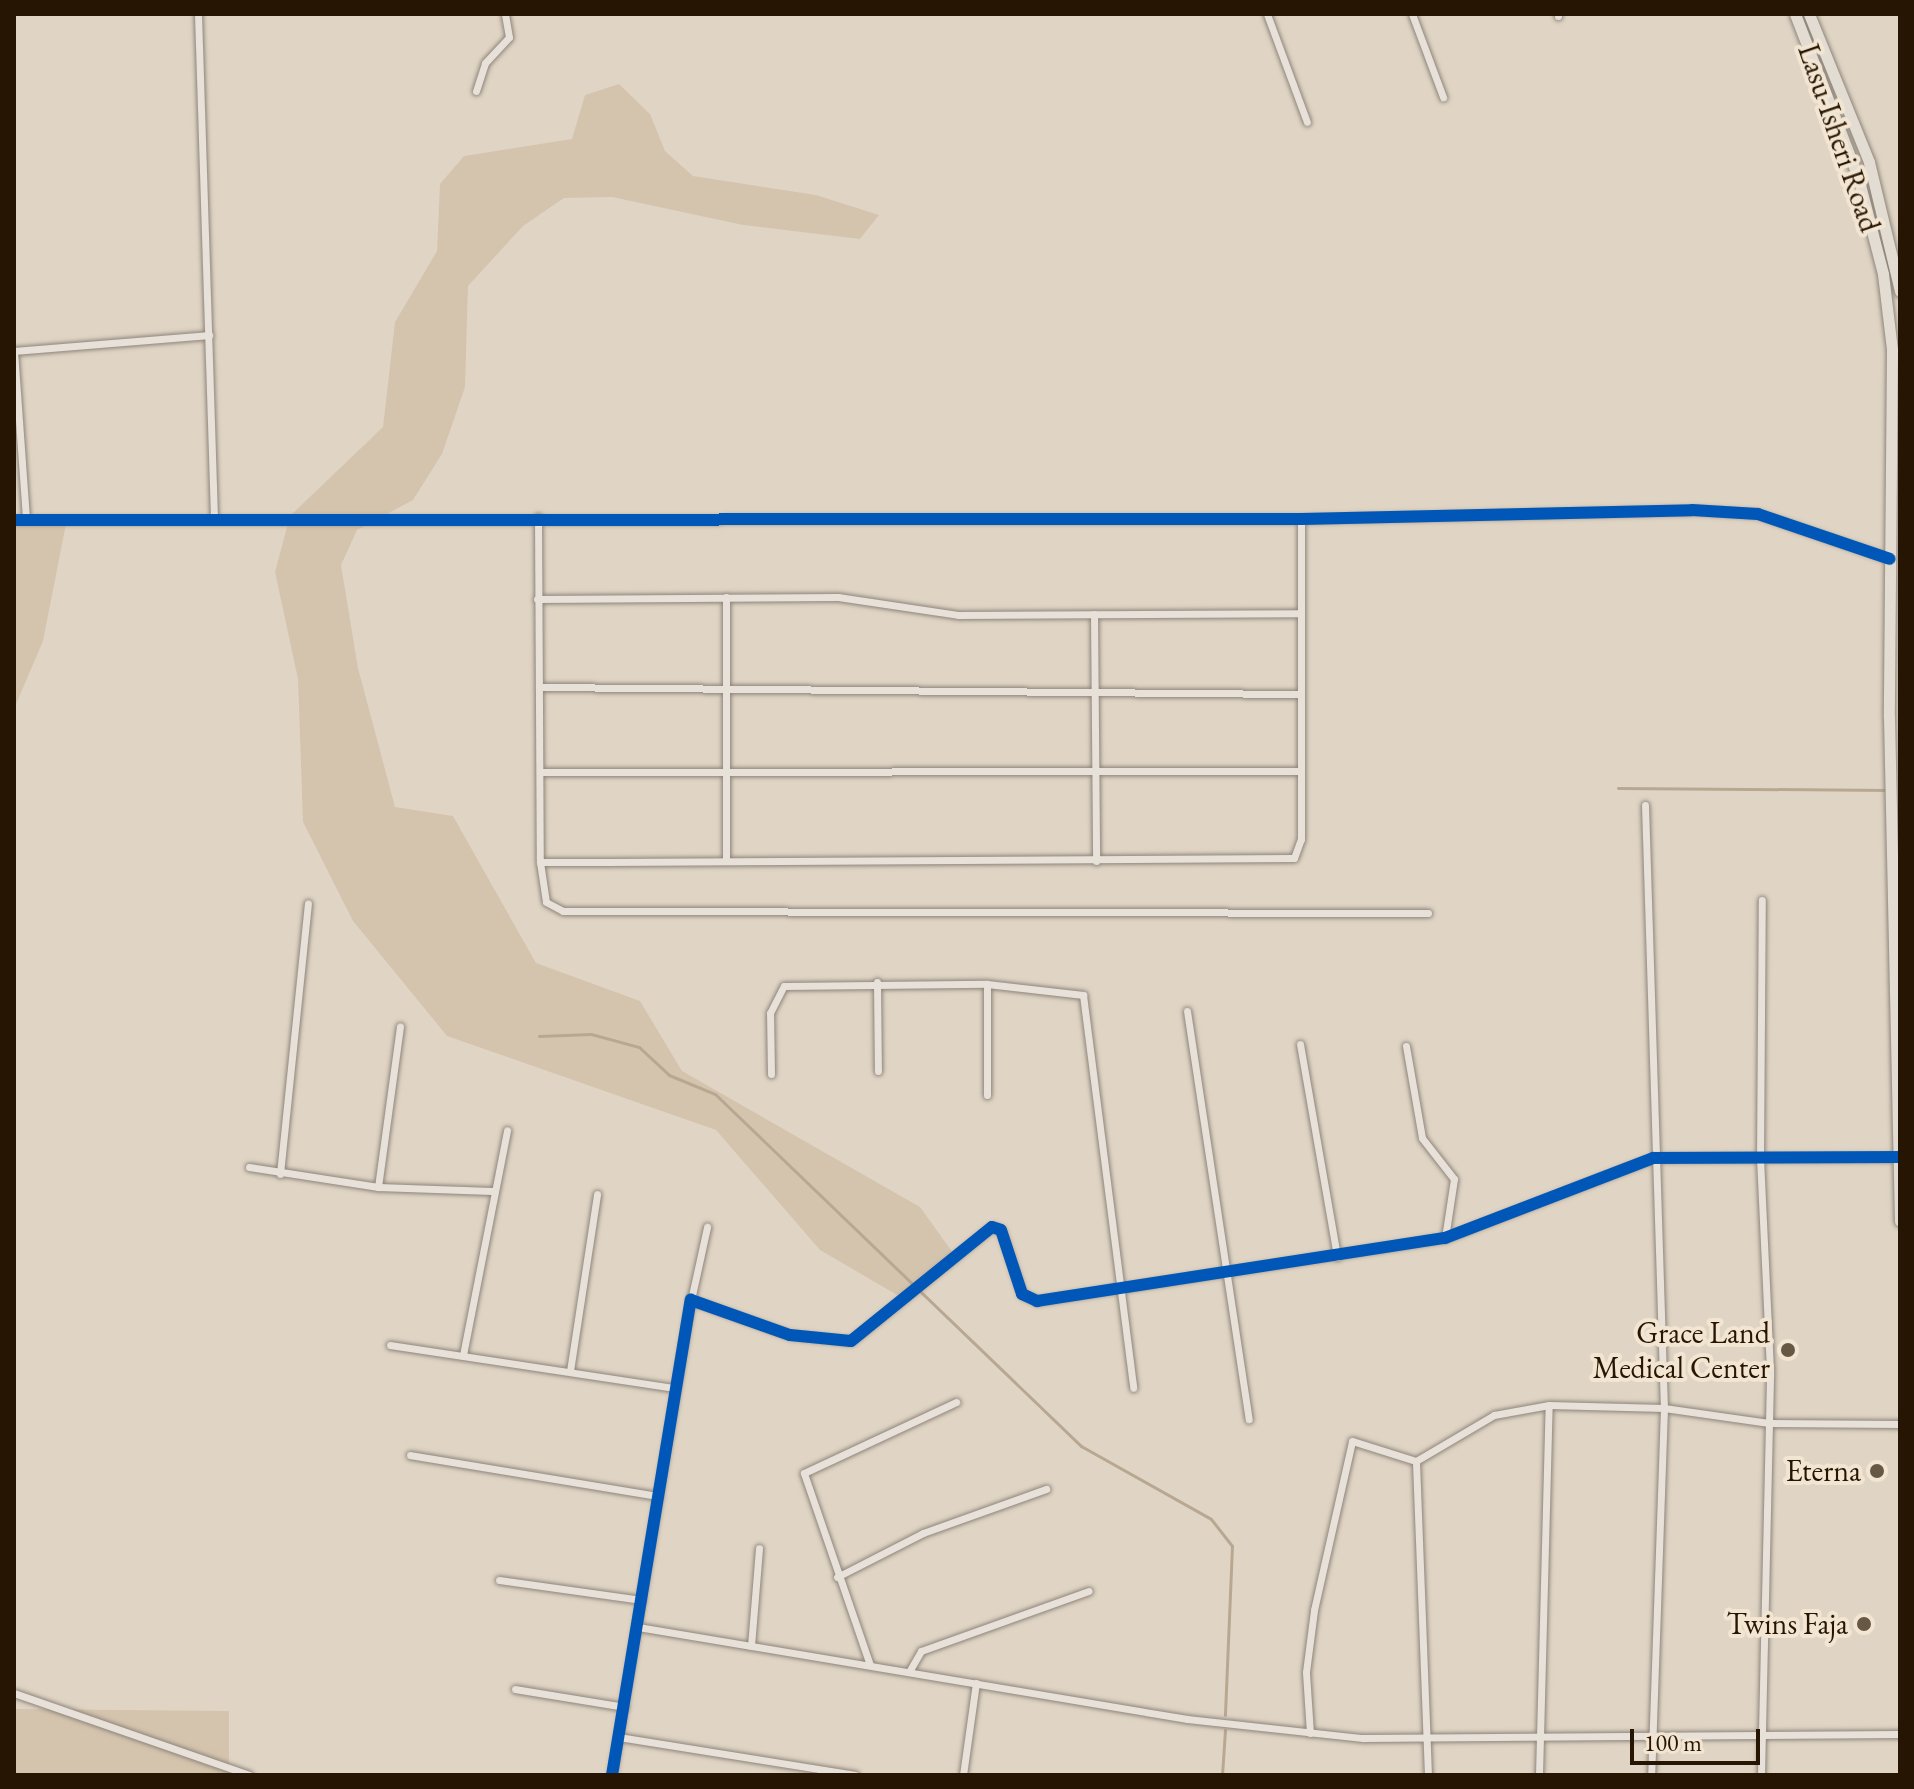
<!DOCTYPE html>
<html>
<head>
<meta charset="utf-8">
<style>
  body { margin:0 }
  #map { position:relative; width:1914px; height:1789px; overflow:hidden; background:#e0d5c5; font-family:"EB Garamond",serif }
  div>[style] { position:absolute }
  .green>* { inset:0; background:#d4c4ae }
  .stream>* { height:3px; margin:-1.5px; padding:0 1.5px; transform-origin:1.5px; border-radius:1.5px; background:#b9a891 }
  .roads { filter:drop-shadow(0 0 2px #8e857a) drop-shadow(0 0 2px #8e857a) }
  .street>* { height:7px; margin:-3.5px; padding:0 3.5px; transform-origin:3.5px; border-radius:3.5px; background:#e7e1d9 }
  .primary>* { height:11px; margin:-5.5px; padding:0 5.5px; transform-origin:5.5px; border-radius:5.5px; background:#e2dcd3 }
  .cycleway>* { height:12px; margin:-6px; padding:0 6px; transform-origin:6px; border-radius:6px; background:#0057b8 }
  .dots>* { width:22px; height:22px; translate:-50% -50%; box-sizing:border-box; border:4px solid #f2e5d2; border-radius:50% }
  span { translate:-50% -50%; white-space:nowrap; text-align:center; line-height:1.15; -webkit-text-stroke:8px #f2e5d2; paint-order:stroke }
  .street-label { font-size:30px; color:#261502 }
  .poi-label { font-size:30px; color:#261502 }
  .right { translate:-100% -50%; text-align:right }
  .frame { position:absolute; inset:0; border:16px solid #261502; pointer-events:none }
  .scale { position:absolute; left:1630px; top:1729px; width:130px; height:36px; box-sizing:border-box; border:4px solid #261502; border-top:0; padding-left:10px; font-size:24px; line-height:28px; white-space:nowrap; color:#261502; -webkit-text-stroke:6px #f2e5d2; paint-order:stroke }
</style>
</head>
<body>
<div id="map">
  <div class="green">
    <div style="clip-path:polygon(619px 84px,650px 114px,665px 151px,693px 176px,816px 195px,879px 215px,860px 239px,743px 225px,612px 197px,564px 198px,523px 226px,468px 286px,465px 387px,442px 454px,413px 500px,357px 530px,341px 565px,358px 668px,395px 807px,453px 816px,536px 963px,640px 1001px,682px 1071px,920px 1207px,953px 1253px,909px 1302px,820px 1250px,716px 1130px,447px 1036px,353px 921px,303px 822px,298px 679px,275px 572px,290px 516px,383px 427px,395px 322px,437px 251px,440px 184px,464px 156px,572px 139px,585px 95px)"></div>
    <div style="clip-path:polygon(67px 519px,43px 641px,14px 709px,14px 520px)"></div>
    <div style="clip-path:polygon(14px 1709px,229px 1711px,229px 1775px,14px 1775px)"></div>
  </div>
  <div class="stream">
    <div style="left:1618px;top:788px;width:270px;rotate:0.4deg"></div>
    <div style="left:539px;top:1036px;width:52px;rotate:-2.2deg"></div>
    <div style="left:591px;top:1034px;width:50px;rotate:15.2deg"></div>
    <div style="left:639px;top:1047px;width:41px;rotate:43deg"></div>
    <div style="left:669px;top:1075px;width:50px;rotate:22.4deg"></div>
    <div style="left:715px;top:1094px;width:508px;rotate:43.88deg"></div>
    <div style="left:1081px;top:1446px;width:149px;rotate:29.3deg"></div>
    <div style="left:1211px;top:1519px;width:34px;rotate:52deg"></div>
    <div style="left:1232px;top:1546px;width:169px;rotate:92.4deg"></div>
    <div style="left:1222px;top:1775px;width:45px;rotate:-86.2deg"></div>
  </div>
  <div class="roads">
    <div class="street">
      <div style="left:198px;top:14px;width:504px;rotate:88.18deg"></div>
      <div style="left:1267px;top:14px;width:115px;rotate:69.7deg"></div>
      <div style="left:1412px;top:14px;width:89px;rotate:69.5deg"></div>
      <div style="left:1558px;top:14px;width:2px;rotate:90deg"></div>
      <div style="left:476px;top:91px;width:29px;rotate:-72deg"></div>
      <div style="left:485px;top:63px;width:35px;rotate:-47deg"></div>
      <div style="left:509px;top:37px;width:23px;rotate:-100deg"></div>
      <div style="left:14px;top:351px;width:196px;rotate:-4.7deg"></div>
      <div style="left:14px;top:351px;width:169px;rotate:85.9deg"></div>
      <div style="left:538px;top:517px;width:345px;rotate:89.7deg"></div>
      <div style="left:540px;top:862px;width:66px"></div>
      <div style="left:606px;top:862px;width:688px;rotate:-0.33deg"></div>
      <div style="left:1294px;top:858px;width:20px;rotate:-70deg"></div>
      <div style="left:1301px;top:839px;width:320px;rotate:-90deg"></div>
      <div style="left:14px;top:520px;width:1287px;rotate:-0.04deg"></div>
      <div style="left:1301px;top:519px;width:391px;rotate:-1.3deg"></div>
      <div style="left:1692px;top:510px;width:66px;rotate:3.5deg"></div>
      <div style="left:1758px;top:514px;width:139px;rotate:18.8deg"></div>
      <div style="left:726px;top:597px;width:264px;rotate:90deg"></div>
      <div style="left:537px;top:599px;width:301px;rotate:-0.4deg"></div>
      <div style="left:838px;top:597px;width:121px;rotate:8.5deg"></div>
      <div style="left:958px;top:615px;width:343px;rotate:-0.3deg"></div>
      <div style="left:1094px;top:614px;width:247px;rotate:89.5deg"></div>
      <div style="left:539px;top:687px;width:762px;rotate:0.53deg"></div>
      <div style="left:540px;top:772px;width:761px;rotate:-0.08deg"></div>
      <div style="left:1645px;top:805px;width:603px;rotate:88.2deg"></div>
      <div style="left:1664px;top:1408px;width:367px;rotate:92deg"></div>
      <div style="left:540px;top:862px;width:40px;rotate:81.5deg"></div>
      <div style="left:546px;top:902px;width:19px;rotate:28deg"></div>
      <div style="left:563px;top:911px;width:865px;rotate:0.13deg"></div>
      <div style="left:877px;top:982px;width:89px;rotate:89.4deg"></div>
      <div style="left:987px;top:984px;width:111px;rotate:90deg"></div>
      <div style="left:1187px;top:1011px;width:413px;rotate:81.4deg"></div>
      <div style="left:1300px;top:1044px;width:216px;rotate:80.1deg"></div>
      <div style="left:1406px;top:1046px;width:93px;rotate:80.1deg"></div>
      <div style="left:1422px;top:1138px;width:52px;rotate:52deg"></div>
      <div style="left:1454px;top:1179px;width:60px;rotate:98.7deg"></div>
      <div style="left:771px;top:1074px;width:61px;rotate:-90.9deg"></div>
      <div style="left:770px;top:1013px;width:30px;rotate:-63deg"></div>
      <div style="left:784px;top:986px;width:203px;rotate:-0.6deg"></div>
      <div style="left:987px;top:984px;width:97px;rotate:6.5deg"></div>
      <div style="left:1083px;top:995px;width:396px;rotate:82.7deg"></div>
      <div style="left:249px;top:1167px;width:131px;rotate:8.8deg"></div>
      <div style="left:378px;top:1187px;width:114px;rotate:2deg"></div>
      <div style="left:280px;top:1174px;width:272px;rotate:-84.1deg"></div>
      <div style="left:378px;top:1187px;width:162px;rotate:-82.2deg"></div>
      <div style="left:691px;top:1300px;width:75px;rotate:-77.6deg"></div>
      <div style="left:390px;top:1345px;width:288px;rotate:8.6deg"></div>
      <div style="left:463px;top:1355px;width:229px;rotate:-78.9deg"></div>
      <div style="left:570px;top:1371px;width:179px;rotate:-81.3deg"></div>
      <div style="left:410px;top:1455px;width:252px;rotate:9.4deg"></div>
      <div style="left:837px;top:1577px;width:97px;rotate:-27.1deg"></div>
      <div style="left:923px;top:1533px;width:131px;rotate:-19.7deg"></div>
      <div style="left:499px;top:1580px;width:144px;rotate:8deg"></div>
      <div style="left:638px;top:1627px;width:557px;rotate:9.51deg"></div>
      <div style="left:1187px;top:1719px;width:177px;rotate:6.2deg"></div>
      <div style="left:1363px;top:1738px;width:537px;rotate:-0.43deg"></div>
      <div style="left:751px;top:1646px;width:98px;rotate:-85.3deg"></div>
      <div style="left:870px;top:1665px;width:203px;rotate:-109deg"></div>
      <div style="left:804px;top:1473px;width:168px;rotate:-25deg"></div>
      <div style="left:910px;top:1670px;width:22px;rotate:-60deg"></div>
      <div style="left:921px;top:1651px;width:178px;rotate:-19.7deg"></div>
      <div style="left:515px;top:1689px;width:111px;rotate:9.3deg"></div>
      <div style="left:14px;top:1693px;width:249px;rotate:19.2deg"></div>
      <div style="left:1310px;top:1733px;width:61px;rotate:-93.8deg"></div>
      <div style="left:1306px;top:1672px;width:63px;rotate:-82.6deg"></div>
      <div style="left:1314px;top:1610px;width:173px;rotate:-77.3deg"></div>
      <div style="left:1352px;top:1441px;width:67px;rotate:17.4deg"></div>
      <div style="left:619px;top:1737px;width:239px;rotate:9.1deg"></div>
      <div style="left:612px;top:1775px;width:482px;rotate:-80.6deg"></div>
      <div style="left:691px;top:1300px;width:105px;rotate:19.5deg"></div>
      <div style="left:790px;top:1335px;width:61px;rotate:5.6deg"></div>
      <div style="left:851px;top:1341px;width:181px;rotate:-39deg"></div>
      <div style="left:992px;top:1227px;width:9px;rotate:18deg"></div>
      <div style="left:1001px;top:1230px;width:67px;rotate:71.8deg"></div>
      <div style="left:1022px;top:1294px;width:17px;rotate:25deg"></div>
      <div style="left:1037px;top:1301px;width:413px;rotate:-8.8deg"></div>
      <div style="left:1445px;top:1238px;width:223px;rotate:-21deg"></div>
      <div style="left:1653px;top:1158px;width:245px;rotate:-0.2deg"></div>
      <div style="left:963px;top:1775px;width:93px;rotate:-82deg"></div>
      <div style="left:1428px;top:1775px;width:314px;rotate:-92.2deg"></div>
      <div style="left:1416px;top:1461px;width:91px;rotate:-30.5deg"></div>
      <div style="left:1494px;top:1415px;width:56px;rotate:-10.3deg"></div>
      <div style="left:1549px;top:1405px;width:115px;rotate:1.5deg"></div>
      <div style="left:1664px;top:1408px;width:106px;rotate:8.1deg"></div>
      <div style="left:1769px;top:1423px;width:131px;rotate:0.4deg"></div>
      <div style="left:1539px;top:1775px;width:370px;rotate:-88.5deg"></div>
      <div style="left:1761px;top:1775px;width:405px;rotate:-88.7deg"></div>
      <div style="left:1770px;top:1370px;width:210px;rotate:-92.7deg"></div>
      <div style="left:1760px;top:1160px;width:260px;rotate:-89.6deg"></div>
    </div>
    <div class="primary">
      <div style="left:1795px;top:14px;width:175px;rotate:68.9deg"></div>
      <div style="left:1858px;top:177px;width:100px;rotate:75.5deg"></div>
      <div style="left:1883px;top:274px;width:77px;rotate:83.2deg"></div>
      <div style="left:1892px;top:350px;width:367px;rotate:90.5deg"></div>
      <div style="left:1889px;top:717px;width:504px;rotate:88.75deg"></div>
      <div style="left:1809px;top:14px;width:160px;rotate:67.9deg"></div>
      <div style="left:1869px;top:162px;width:133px;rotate:76.5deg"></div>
    </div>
  </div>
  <div class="cycleway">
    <div style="left:14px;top:520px;width:1287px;rotate:-0.04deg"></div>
    <div style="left:1301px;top:519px;width:391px;rotate:-1.3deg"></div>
    <div style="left:1692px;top:510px;width:66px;rotate:3.5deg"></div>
    <div style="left:1758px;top:514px;width:139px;rotate:18.8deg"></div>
    <div style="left:612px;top:1775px;width:482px;rotate:-80.6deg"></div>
    <div style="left:691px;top:1300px;width:105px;rotate:19.5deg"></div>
    <div style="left:790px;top:1335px;width:61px;rotate:5.6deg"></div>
    <div style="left:851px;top:1341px;width:181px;rotate:-39deg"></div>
    <div style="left:992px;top:1227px;width:9px;rotate:18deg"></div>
    <div style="left:1001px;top:1230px;width:67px;rotate:71.8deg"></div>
    <div style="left:1022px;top:1294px;width:17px;rotate:25deg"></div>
    <div style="left:1037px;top:1301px;width:413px;rotate:-8.8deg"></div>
    <div style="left:1445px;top:1238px;width:223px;rotate:-21deg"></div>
    <div style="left:1653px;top:1158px;width:245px;rotate:-0.2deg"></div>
  </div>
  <div class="dots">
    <div style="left:1788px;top:1350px;background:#675846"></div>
    <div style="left:1877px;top:1471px;background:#675846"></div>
    <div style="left:1864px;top:1624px;background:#675846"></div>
  </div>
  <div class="street-label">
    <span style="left:1839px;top:138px;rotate:71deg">Lasu-Isheri Road</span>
  </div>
  <div class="poi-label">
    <span class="right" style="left:1770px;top:1350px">Grace Land<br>Medical Center</span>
    <span class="right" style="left:1861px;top:1471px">Eterna</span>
    <span class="right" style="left:1848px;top:1624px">Twins Faja</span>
  </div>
  <div class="frame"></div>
  <div class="scale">100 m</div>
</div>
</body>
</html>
